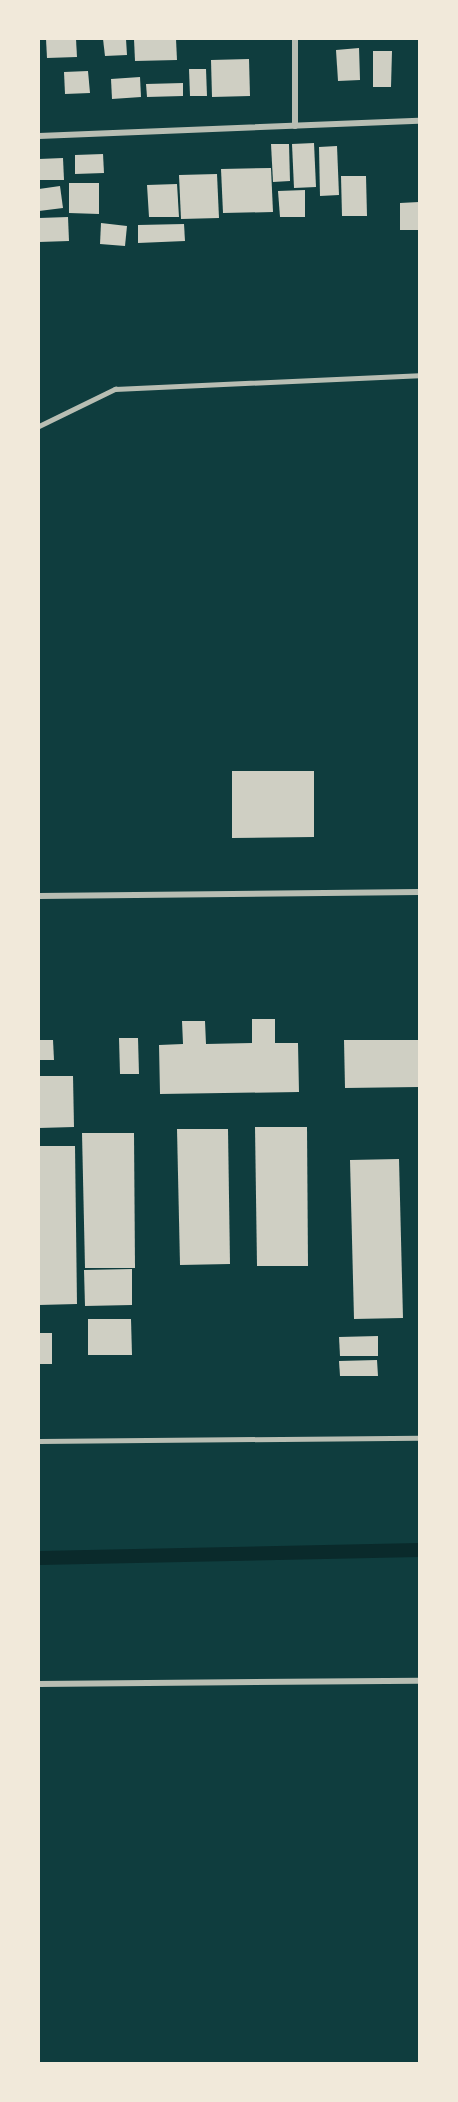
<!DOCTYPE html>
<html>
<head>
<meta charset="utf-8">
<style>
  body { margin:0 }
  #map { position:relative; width:458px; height:2102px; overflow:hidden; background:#0f3d3e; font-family:Raleway,sans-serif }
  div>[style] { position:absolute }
  .stream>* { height:14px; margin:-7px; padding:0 7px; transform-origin:7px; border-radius:7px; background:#0a2a2b }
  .building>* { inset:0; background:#cfcfc3 }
  .service>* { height:4.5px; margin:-2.25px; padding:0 2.25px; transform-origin:2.25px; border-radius:2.25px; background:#b8beb3 }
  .minor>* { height:6px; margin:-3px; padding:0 3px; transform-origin:3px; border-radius:3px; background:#b8beb3 }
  span { translate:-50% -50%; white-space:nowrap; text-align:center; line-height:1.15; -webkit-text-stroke:4.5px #f1e9da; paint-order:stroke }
  .frame { position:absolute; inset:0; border:40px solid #f1e9da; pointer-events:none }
</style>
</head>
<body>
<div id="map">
  <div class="stream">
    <div style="left:39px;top:1558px;width:380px;rotate:-1.2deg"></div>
  </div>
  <div class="building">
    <div style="clip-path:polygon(46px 39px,76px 39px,77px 57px,47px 58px)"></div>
    <div style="clip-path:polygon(103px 39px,126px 39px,127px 55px,105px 56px)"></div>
    <div style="clip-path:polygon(134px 39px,176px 39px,177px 60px,135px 61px)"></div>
    <div style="clip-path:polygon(359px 48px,360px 80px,338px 81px,336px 50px)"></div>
    <div style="clip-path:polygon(373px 51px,392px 51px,391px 87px,373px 87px)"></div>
    <div style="clip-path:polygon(249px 59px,250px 96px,212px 97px,211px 60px)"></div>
    <div style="clip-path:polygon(189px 69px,206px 69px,207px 96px,190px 96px)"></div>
    <div style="clip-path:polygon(88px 71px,90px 93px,65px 94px,64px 72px)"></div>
    <div style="clip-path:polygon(140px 77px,141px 97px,112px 99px,111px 79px)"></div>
    <div style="clip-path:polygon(183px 83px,183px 96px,147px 97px,146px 84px)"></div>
    <div style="clip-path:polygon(314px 143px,316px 187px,294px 188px,292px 144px)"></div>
    <div style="clip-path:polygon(271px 144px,289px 144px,290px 181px,273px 182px)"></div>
    <div style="clip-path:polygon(337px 146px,339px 195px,320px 196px,319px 147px)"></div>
    <div style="clip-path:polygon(103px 154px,104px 173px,75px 174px,75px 155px)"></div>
    <div style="clip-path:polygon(63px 158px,64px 180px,39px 180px,39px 159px)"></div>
    <div style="clip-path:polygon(271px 168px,273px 212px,223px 213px,221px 169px)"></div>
    <div style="clip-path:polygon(217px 174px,219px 218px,181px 219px,179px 175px)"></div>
    <div style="clip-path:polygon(341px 176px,366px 176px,367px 216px,342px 216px)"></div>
    <div style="clip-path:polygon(69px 183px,99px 183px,99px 214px,69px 213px)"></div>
    <div style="clip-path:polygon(177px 184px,179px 217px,149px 217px,147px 185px)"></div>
    <div style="clip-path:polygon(60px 186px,63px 208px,39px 211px,39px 189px)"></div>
    <div style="clip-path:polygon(305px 190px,305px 217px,280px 217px,278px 191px)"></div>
    <div style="clip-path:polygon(419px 202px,419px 230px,400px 230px,400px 203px)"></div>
    <div style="clip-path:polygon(68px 217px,69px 241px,39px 242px,39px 218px)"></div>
    <div style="clip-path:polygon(101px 223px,127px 226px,125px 246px,100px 244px)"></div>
    <div style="clip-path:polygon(184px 224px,185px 241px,138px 243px,138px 225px)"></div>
    <div style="clip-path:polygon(232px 771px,314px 771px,314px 837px,232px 838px)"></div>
    <div style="clip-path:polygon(252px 1019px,275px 1019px,275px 1043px,298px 1043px,299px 1092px,160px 1094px,159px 1045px,183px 1044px,182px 1021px,205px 1021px,206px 1044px,252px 1043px)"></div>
    <div style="clip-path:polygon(119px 1038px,138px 1038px,139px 1074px,120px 1074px)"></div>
    <div style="clip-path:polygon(39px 1040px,53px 1040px,54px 1060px,39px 1060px)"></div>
    <div style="clip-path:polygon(344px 1040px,419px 1040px,419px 1087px,345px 1088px)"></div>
    <div style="clip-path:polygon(39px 1076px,73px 1076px,74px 1127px,39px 1128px)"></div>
    <div style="clip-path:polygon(255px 1127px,307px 1127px,308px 1266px,257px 1266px)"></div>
    <div style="clip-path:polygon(177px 1129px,228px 1129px,230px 1264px,180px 1265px)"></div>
    <div style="clip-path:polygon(82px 1133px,134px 1133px,135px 1268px,85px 1268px)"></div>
    <div style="clip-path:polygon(39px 1146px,75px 1146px,77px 1304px,39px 1305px)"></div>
    <div style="clip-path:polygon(399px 1159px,403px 1318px,354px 1319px,350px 1160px)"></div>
    <div style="clip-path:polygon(132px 1269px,132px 1305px,85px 1306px,84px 1270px)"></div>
    <div style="clip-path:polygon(88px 1319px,131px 1319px,132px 1355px,88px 1355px)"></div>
    <div style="clip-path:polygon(39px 1333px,52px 1333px,52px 1364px,39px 1364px)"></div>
    <div style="clip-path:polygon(378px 1336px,378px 1356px,340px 1356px,339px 1337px)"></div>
    <div style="clip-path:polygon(377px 1360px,378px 1376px,340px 1376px,339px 1361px)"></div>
  </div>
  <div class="service">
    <div style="left:39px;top:426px;width:85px;rotate:-26deg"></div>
    <div style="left:115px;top:389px;width:304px;rotate:-2.6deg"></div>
    <div style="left:39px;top:1441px;width:380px;rotate:-0.5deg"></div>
  </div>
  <div class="minor">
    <div style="left:295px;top:126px;width:87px;rotate:-90deg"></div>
    <div style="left:39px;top:136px;width:380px;rotate:-2.3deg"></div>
    <div style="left:39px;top:896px;width:380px;rotate:-0.6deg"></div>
    <div style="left:39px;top:1684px;width:380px;rotate:-0.5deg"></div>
  </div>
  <div class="frame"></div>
</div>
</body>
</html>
